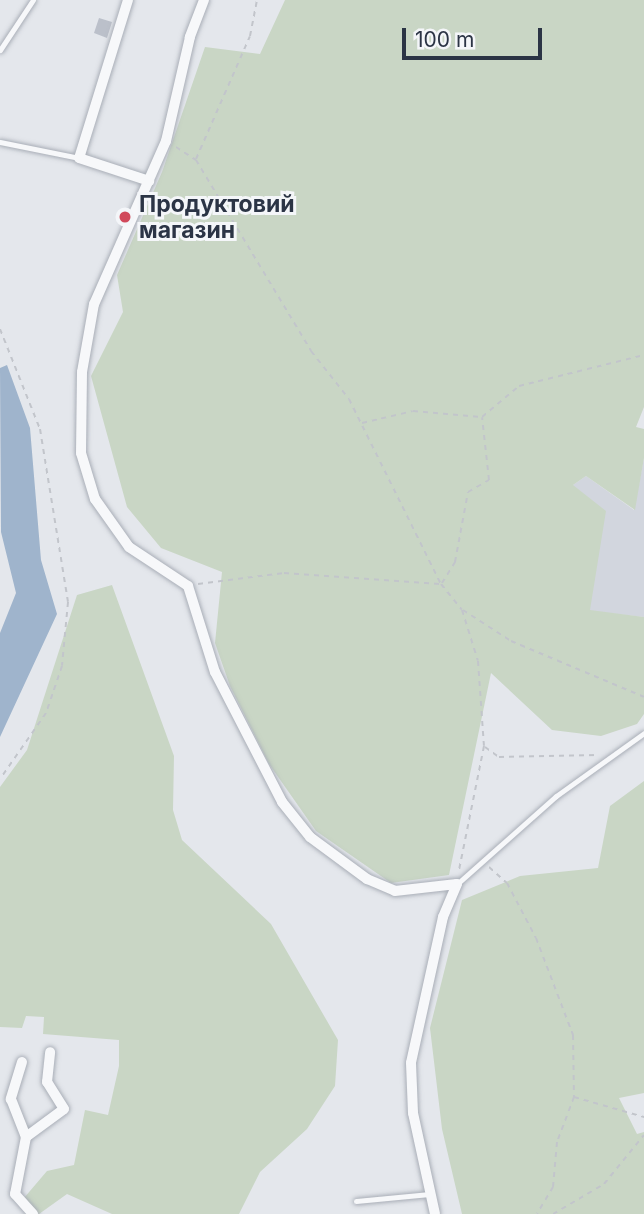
<!DOCTYPE html>
<html>
<head>
<meta charset="utf-8">
<style>
  body { margin:0 }
  #map { position:relative; width:644px; height:1214px; overflow:hidden; background:#e4e7ec; font-family:Inter,sans-serif }
  div>[style] { position:absolute }
  .built>* { inset:0; background:#d2d6de }
  .green>* { inset:0; background:#c9d6c5 }
  .water>* { inset:0; background:#9fb4cc }
  .building>* { inset:0; background:#bbc0ca }
  .path>* { height:2px; margin-top:-1px; transform-origin:0; background:repeating-linear-gradient(90deg,#c2c5cb 0 5px,transparent 0 10px) }
  .roads { filter:drop-shadow(0 0 2px #a9aeb7) drop-shadow(0 0 2px #a9aeb7) }
  .service>* { height:5px; margin:-2.5px; padding:0 2.5px; transform-origin:2.5px; border-radius:2.5px; background:#f7f8fa }
  .minor>* { height:10px; margin:-5px; padding:0 5px; transform-origin:5px; border-radius:5px; background:#f7f8fa }
  .dots>* { width:19px; height:19px; translate:-50% -50%; box-sizing:border-box; border:4px solid #f4f6f9; border-radius:50% }
  span { translate:-50% -50%; white-space:nowrap; text-align:center; line-height:1.15; -webkit-text-stroke:6px #f4f6f9; paint-order:stroke }
  .poi-label { font-size:23px; color:#2b3445; font-weight:700 }
  .left { translate:0 -50%; text-align:left }
  .scale { position:absolute; left:402px; top:28px; width:140px; height:32px; box-sizing:border-box; border:4px solid #2b3445; border-top:0; padding-left:9px; font-size:21px; line-height:24px; white-space:nowrap; color:#2b3445; -webkit-text-stroke:5px #f4f6f9; paint-order:stroke }
</style>
</head>
<body>
<div id="map">
  <div class="built">
    <div style="clip-path:polygon(644px 458px,644px 617px,590px 611px,573px 485px,586px 476px,634px 510px)"></div>
  </div>
  <div class="green">
    <div style="clip-path:polygon(285px 0,644px 0,644px 407px,636px 427px,644px 429px,644px 458px,635px 510px,586px 476px,573px 485px,606px 511px,590px 610px,644px 617px,644px 714px,637px 724px,601px 736px,552px 730px,491px 673px,449px 875px,391px 883px,316px 831px,269px 764px,230px 686px,215px 643px,222px 572px,161px 548px,127px 507px,91px 376px,123px 312px,117px 275px,162px 172px,205px 47px,260px 54px)"></div>
    <div style="clip-path:polygon(112px 585px,174px 756px,173px 810px,182px 840px,271px 924px,338px 1040px,335px 1086px,307px 1129px,260px 1172px,239px 1214px,112px 1214px,67px 1194px,39px 1214px,24px 1198px,47px 1171px,74px 1165px,85px 1110px,108px 1115px,119px 1066px,119px 1040px,43px 1034px,44px 1017px,26px 1016px,22px 1028px,0 1027px,0 787px,27px 750px,77px 595px)"></div>
    <div style="clip-path:polygon(644px 781px,644px 1093px,619px 1098px,637px 1134px,644px 1132px,644px 1214px,462px 1214px,442px 1129px,430px 1028px,462px 900px,520px 876px,598px 868px,610px 806px)"></div>
  </div>
  <div class="water">
    <div style="clip-path:polygon(7px 365px,30px 428px,41px 560px,57px 614px,0 737px,0 633px,16px 593px,1px 532px,0 368px)"></div>
  </div>
  <div class="building">
    <div style="clip-path:polygon(99px 18px,112px 22px,107px 38px,94px 33px)"></div>
  </div>
  <div class="path">
    <div style="left:176px;top:147px;width:24px;rotate:33deg"></div>
    <div style="left:196px;top:160px;width:223px;rotate:58.9deg"></div>
    <div style="left:311px;top:351px;width:61px;rotate:51.6deg"></div>
    <div style="left:349px;top:399px;width:207px;rotate:63.6deg"></div>
    <div style="left:441px;top:584px;width:33px;rotate:51deg"></div>
    <div style="left:462px;top:610px;width:53px;rotate:72.6deg"></div>
    <div style="left:478px;top:661px;width:85px;rotate:86deg"></div>
    <div style="left:484px;top:746px;width:126px;rotate:101.4deg"></div>
    <div style="left:196px;top:159px;width:134px;rotate:-66.3deg"></div>
    <div style="left:250px;top:36px;width:37px;rotate:-79deg"></div>
    <div style="left:0;top:329px;width:108px;rotate:68.2deg"></div>
    <div style="left:40px;top:429px;width:175px;rotate:80.8deg"></div>
    <div style="left:68px;top:602px;width:64px;rotate:95.4deg"></div>
    <div style="left:62px;top:666px;width:50px;rotate:108.8deg"></div>
    <div style="left:46px;top:713px;width:80px;rotate:124.9deg"></div>
    <div style="left:362px;top:423px;width:52px;rotate:-13.2deg"></div>
    <div style="left:413px;top:411px;width:68px;rotate:5deg"></div>
    <div style="left:442px;top:583px;width:25px;rotate:-58deg"></div>
    <div style="left:455px;top:562px;width:71px;rotate:-79.5deg"></div>
    <div style="left:468px;top:492px;width:24px;rotate:-30deg"></div>
    <div style="left:489px;top:480px;width:63px;rotate:-96.3deg"></div>
    <div style="left:482px;top:417px;width:48px;rotate:-40deg"></div>
    <div style="left:519px;top:386px;width:129px;rotate:-13.9deg"></div>
    <div style="left:198px;top:584px;width:87px;rotate:-7.3deg"></div>
    <div style="left:284px;top:573px;width:156px;rotate:4deg"></div>
    <div style="left:463px;top:610px;width:57px;rotate:32.9deg"></div>
    <div style="left:511px;top:641px;width:144px;rotate:22.8deg"></div>
    <div style="left:485px;top:747px;width:17px;rotate:36deg"></div>
    <div style="left:499px;top:757px;width:99px;rotate:-1.2deg"></div>
    <div style="left:489px;top:867px;width:24px;rotate:42deg"></div>
    <div style="left:507px;top:883px;width:62px;rotate:62.2deg"></div>
    <div style="left:536px;top:938px;width:104px;rotate:69.1deg"></div>
    <div style="left:573px;top:1035px;width:62px;rotate:89.1deg"></div>
    <div style="left:574px;top:1097px;width:48px;rotate:110.7deg"></div>
    <div style="left:557px;top:1142px;width:45px;rotate:95.1deg"></div>
    <div style="left:553px;top:1187px;width:31px;rotate:121deg"></div>
    <div style="left:574px;top:1097px;width:73px;rotate:15.9deg"></div>
    <div style="left:553px;top:1214px;width:59px;rotate:-30.5deg"></div>
    <div style="left:604px;top:1184px;width:63px;rotate:-50.8deg"></div>
  </div>
  <div class="roads">
    <div class="service">
      <div style="left:0;top:50px;width:60px;rotate:-56.6deg"></div>
      <div style="left:0;top:142px;width:81px;rotate:11.4deg"></div>
      <div style="left:457px;top:884px;width:132px;rotate:-41.6deg"></div>
      <div style="left:556px;top:796px;width:108px;rotate:-35.6deg"></div>
      <div style="left:356px;top:1201px;width:74px;rotate:-5.4deg"></div>
    </div>
    <div class="minor">
      <div style="left:128px;top:0;width:165px;rotate:107.2deg"></div>
      <div style="left:79px;top:158px;width:74px;rotate:18.2deg"></div>
      <div style="left:204px;top:0;width:40px;rotate:111deg"></div>
      <div style="left:190px;top:37px;width:107px;rotate:103deg"></div>
      <div style="left:166px;top:141px;width:178px;rotate:113.8deg"></div>
      <div style="left:94px;top:304px;width:69px;rotate:100deg"></div>
      <div style="left:82px;top:372px;width:81px;rotate:90.7deg"></div>
      <div style="left:81px;top:453px;width:48px;rotate:73.1deg"></div>
      <div style="left:95px;top:499px;width:59px;rotate:54.7deg"></div>
      <div style="left:129px;top:547px;width:71px;rotate:33.5deg"></div>
      <div style="left:188px;top:586px;width:90px;rotate:72.6deg"></div>
      <div style="left:215px;top:672px;width:146px;rotate:62.7deg"></div>
      <div style="left:282px;top:802px;width:45px;rotate:51.3deg"></div>
      <div style="left:310px;top:837px;width:71px;rotate:36.4deg"></div>
      <div style="left:367px;top:879px;width:30px;rotate:23deg"></div>
      <div style="left:395px;top:891px;width:62px;rotate:-6.4deg"></div>
      <div style="left:457px;top:884px;width:36px;rotate:113deg"></div>
      <div style="left:443px;top:917px;width:149px;rotate:102.4deg"></div>
      <div style="left:411px;top:1063px;width:50px;rotate:87.7deg"></div>
      <div style="left:413px;top:1113px;width:103px;rotate:77.7deg"></div>
      <div style="left:22px;top:1062px;width:39px;rotate:107deg"></div>
      <div style="left:11px;top:1099px;width:41px;rotate:68.5deg"></div>
      <div style="left:26px;top:1137px;width:58px;rotate:100.9deg"></div>
      <div style="left:15px;top:1194px;width:27px;rotate:48deg"></div>
      <div style="left:26px;top:1137px;width:47px;rotate:-36.4deg"></div>
      <div style="left:64px;top:1109px;width:32px;rotate:-122deg"></div>
      <div style="left:47px;top:1082px;width:30px;rotate:-84deg"></div>
    </div>
  </div>
  <div class="dots">
    <div style="left:125px;top:217px;background:#d1495b"></div>
  </div>
  <div class="poi-label">
    <span class="left" style="left:139px;top:217px">Продуктовий<br>магазин</span>
  </div>
  <div class="scale">100 m</div>
</div>
</body>
</html>
